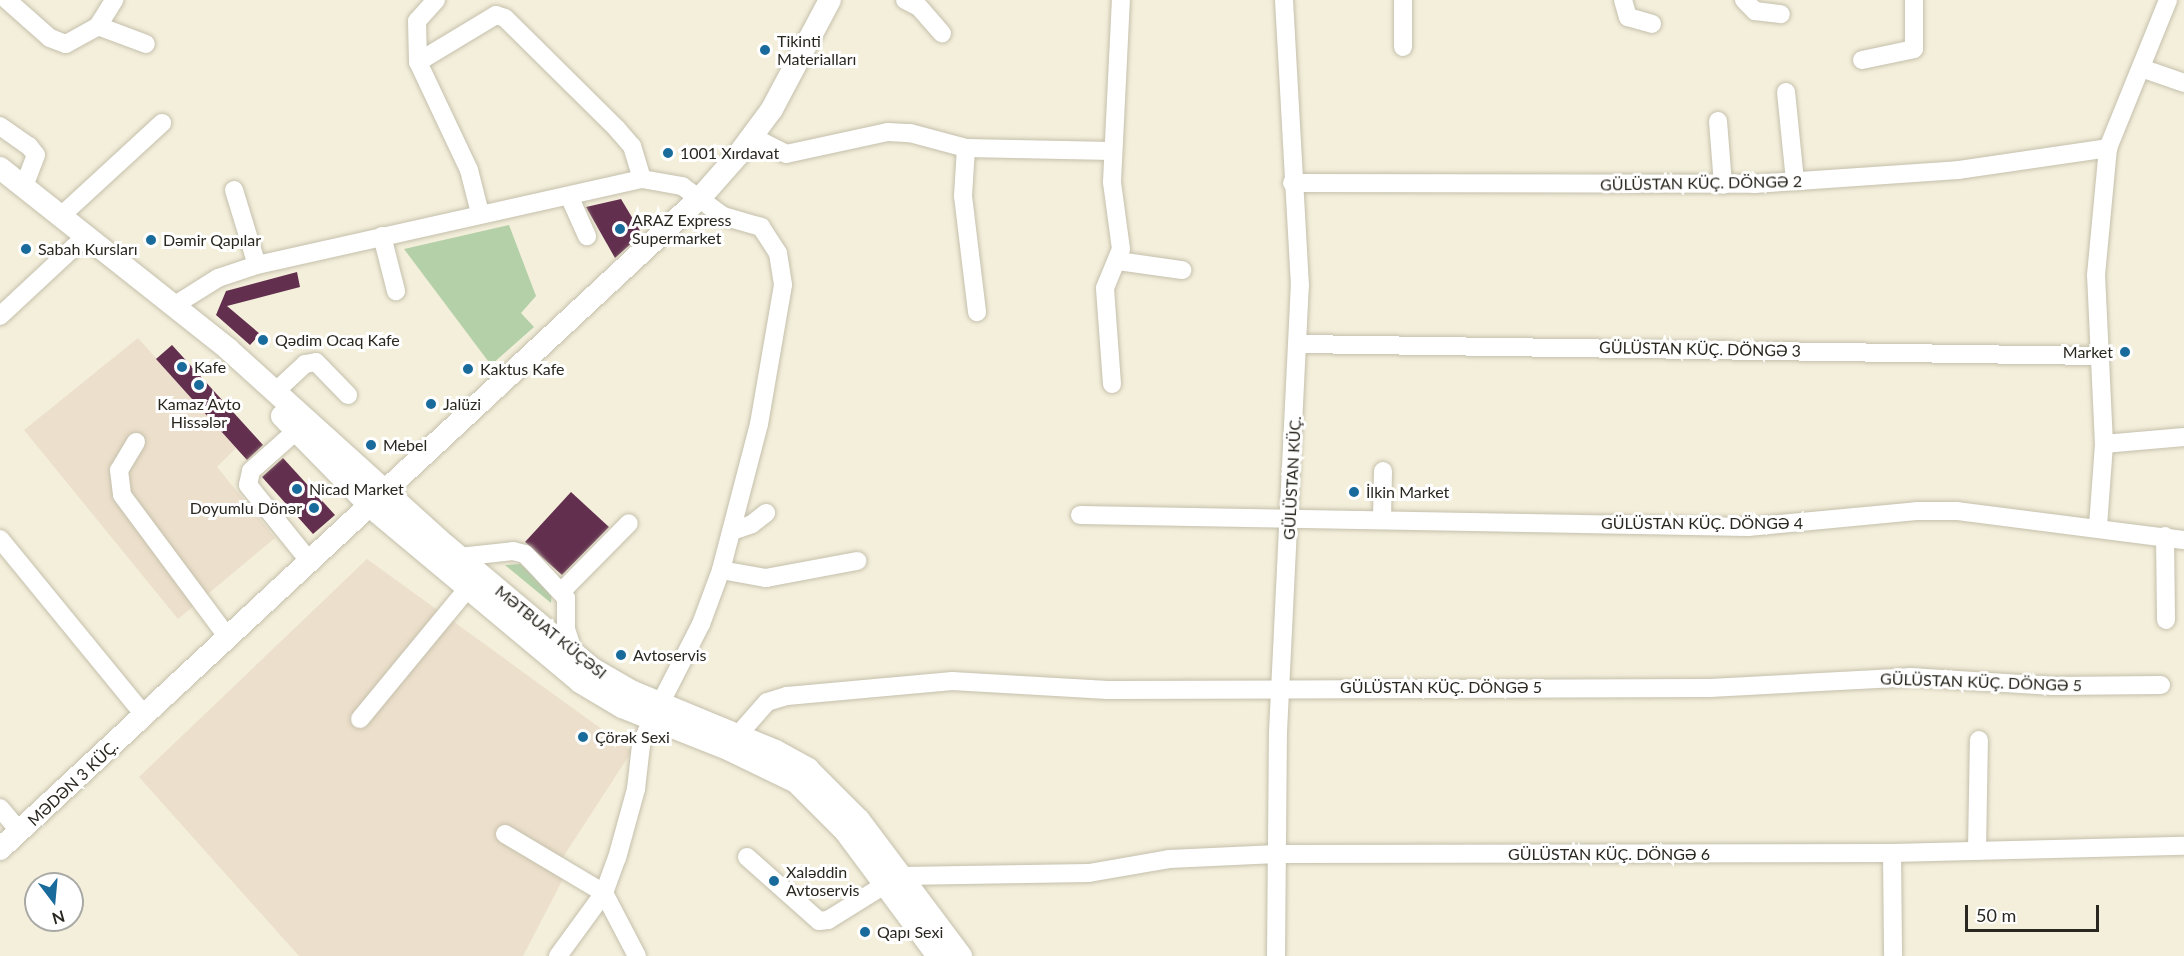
<!DOCTYPE html>
<html>
<head>
<meta charset="utf-8">
<style>
  body { margin:0 }
  #map { position:relative; width:2184px; height:956px; overflow:hidden; background:#f4efdb; font-family:Lato,sans-serif }
  div>[style] { position:absolute }
  .industrial>* { inset:0; background:#ecdfcb }
  .green>* { inset:0; background:#b3d0a9 }
  .building>* { inset:0; background:#622f4e }
  .roads { filter:drop-shadow(0 0 2px #c4c0ac) drop-shadow(0 0 2px #c4c0ac) }
  .minor>* { height:18px; margin:-9px; padding:0 9px; transform-origin:9px; border-radius:9px; background:#fff }
  .major>* { height:22px; margin:-11px; padding:0 11px; transform-origin:11px; border-radius:11px; background:#fff }
  .dots>* { width:16px; height:16px; translate:-50% -50%; box-sizing:border-box; border:3px solid #fff; border-radius:50% }
  span { translate:-50% -50%; white-space:nowrap; text-align:center; line-height:1.15; -webkit-text-stroke:6px #fff; paint-order:stroke }
  .poi-label { font-size:16px; color:#29271f }
  .left { translate:0 -50%; text-align:left }
  .right { translate:-100% -50%; text-align:right }
  .street-label { font-size:16px; color:#29271f }
  .north { position:absolute; left:24px; top:872px; width:60px; height:60px; box-sizing:border-box; background:#fff; border:2px solid #a9a9a5; border-radius:50%; rotate:164deg; font-size:16px; font-weight:700; line-height:24px; text-align:center; color:#29271f }
  .north::after { content:''; display:block; margin:auto; width:21px; height:27px; background:#196b9c; clip-path:polygon(50% 0,100% 100%,50% 72%,0 100%) }
  .scale { position:absolute; left:1965px; top:905px; width:134px; height:27px; box-sizing:border-box; border:3px solid #29271f; border-top:0; padding-left:8px; font-size:18px; line-height:21px; white-space:nowrap; color:#29271f; -webkit-text-stroke:4px #fff; paint-order:stroke }
</style>
</head>
<body>
<div id="map">
  <div class="industrial">
    <div style="clip-path:polygon(138px 338px,236px 448px,217px 467px,275px 538px,178px 619px,24px 430px)"></div>
    <div style="clip-path:polygon(367px 559px,632px 751px,554px 871px,564px 877px,523px 956px,299px 956px,139px 777px)"></div>
  </div>
  <div class="green">
    <div style="clip-path:polygon(509px 225px,536px 296px,521px 313px,534px 327px,491px 365px,404px 249px)"></div>
    <div style="clip-path:polygon(520px 564px,552px 590px,551px 603px,505px 565px)"></div>
  </div>
  <div class="building">
    <div style="clip-path:polygon(621px 199px,642px 234px,615px 258px,586px 207px)"></div>
    <div style="clip-path:polygon(297px 272px,300px 287px,227px 306px,260px 334px,250px 345px,216px 315px,226px 291px)"></div>
    <div style="clip-path:polygon(172px 345px,263px 445px,247px 460px,156px 359px)"></div>
    <div style="clip-path:polygon(283px 458px,335px 515px,313px 534px,262px 477px)"></div>
    <div style="clip-path:polygon(571px 492px,609px 527px,562px 575px,525px 542px)"></div>
  </div>
  <div class="roads">
    <div class="minor">
      <div style="left:7px;top:0;width:57px;rotate:41.5deg"></div>
      <div style="left:50px;top:38px;width:17px;rotate:21deg"></div>
      <div style="left:66px;top:44px;width:37px;rotate:-29deg"></div>
      <div style="left:98px;top:26px;width:31px;rotate:-58deg"></div>
      <div style="left:436px;top:0;width:28px;rotate:132deg"></div>
      <div style="left:417px;top:21px;width:41px;rotate:88.6deg"></div>
      <div style="left:418px;top:62px;width:119px;rotate:64.7deg"></div>
      <div style="left:469px;top:170px;width:44px;rotate:75.7deg"></div>
      <div style="left:905px;top:0;width:16px;rotate:27deg"></div>
      <div style="left:919px;top:7px;width:35px;rotate:49deg"></div>
      <div style="left:1623px;top:0;width:18px;rotate:74deg"></div>
      <div style="left:1628px;top:17px;width:25px;rotate:16deg"></div>
      <div style="left:1744px;top:0;width:16px;rotate:45deg"></div>
      <div style="left:1755px;top:11px;width:26px;rotate:7deg"></div>
      <div style="left:98px;top:26px;width:51px;rotate:20.6deg"></div>
      <div style="left:1403px;top:47px;width:47px;rotate:-90deg"></div>
      <div style="left:1862px;top:60px;width:53px;rotate:-11.9deg"></div>
      <div style="left:1914px;top:49px;width:49px;rotate:-90deg"></div>
      <div style="left:418px;top:62px;width:91px;rotate:-31.1deg"></div>
      <div style="left:496px;top:15px;width:9px;rotate:18deg"></div>
      <div style="left:505px;top:18px;width:158px;rotate:44.7deg"></div>
      <div style="left:617px;top:129px;width:23px;rotate:49deg"></div>
      <div style="left:632px;top:146px;width:34px;rotate:73deg"></div>
      <div style="left:2141px;top:68px;width:46px;rotate:19.2deg"></div>
      <div style="left:1786px;top:92px;width:89px;rotate:84.2deg"></div>
      <div style="left:1718px;top:121px;width:64px;rotate:85.5deg"></div>
      <div style="left:0;top:126px;width:35px;rotate:35deg"></div>
      <div style="left:29px;top:146px;width:11px;rotate:52deg"></div>
      <div style="left:36px;top:155px;width:33px;rotate:111deg"></div>
      <div style="left:753px;top:137px;width:37px;rotate:27deg"></div>
      <div style="left:786px;top:154px;width:104px;rotate:-12.2deg"></div>
      <div style="left:888px;top:132px;width:22px;rotate:3deg"></div>
      <div style="left:910px;top:133px;width:58px;rotate:15deg"></div>
      <div style="left:966px;top:148px;width:146px;rotate:1.2deg"></div>
      <div style="left:966px;top:148px;width:48px;rotate:93.6deg"></div>
      <div style="left:963px;top:196px;width:117px;rotate:83.1deg"></div>
      <div style="left:1292px;top:183px;width:462px;rotate:0.1deg"></div>
      <div style="left:1754px;top:184px;width:204px;rotate:-3.9deg"></div>
      <div style="left:1958px;top:170px;width:152px;rotate:-8.3deg"></div>
      <div style="left:234px;top:190px;width:78px;rotate:73deg"></div>
      <div style="left:570px;top:198px;width:42px;rotate:65.9deg"></div>
      <div style="left:62px;top:215px;width:136px;rotate:-42.6deg"></div>
      <div style="left:382px;top:236px;width:57px;rotate:75.7deg"></div>
      <div style="left:1118px;top:261px;width:65px;rotate:8deg"></div>
      <div style="left:175px;top:305px;width:51px;rotate:-32.1deg"></div>
      <div style="left:218px;top:278px;width:41px;rotate:-18.4deg"></div>
      <div style="left:257px;top:265px;width:394px;rotate:-12.6deg"></div>
      <div style="left:642px;top:179px;width:41px;rotate:9.9deg"></div>
      <div style="left:682px;top:186px;width:51px;rotate:36.2deg"></div>
      <div style="left:723px;top:216px;width:40px;rotate:16deg"></div>
      <div style="left:761px;top:227px;width:31px;rotate:57deg"></div>
      <div style="left:778px;top:253px;width:32px;rotate:81deg"></div>
      <div style="left:783px;top:285px;width:141px;rotate:99.8deg"></div>
      <div style="left:759px;top:424px;width:151px;rotate:104.6deg"></div>
      <div style="left:721px;top:570px;width:58px;rotate:110.3deg"></div>
      <div style="left:701px;top:624px;width:90px;rotate:117.1deg"></div>
      <div style="left:0;top:316px;width:119px;rotate:-43deg"></div>
      <div style="left:1299px;top:344px;width:801px;rotate:0.86deg"></div>
      <div style="left:1112px;top:384px;width:96px;rotate:-94.2deg"></div>
      <div style="left:1105px;top:288px;width:42px;rotate:-67.7deg"></div>
      <div style="left:1121px;top:249px;width:68px;rotate:-97.7deg"></div>
      <div style="left:1112px;top:182px;width:182px;rotate:-87.2deg"></div>
      <div style="left:275px;top:392px;width:41px;rotate:-43deg"></div>
      <div style="left:305px;top:364px;width:11px;rotate:-10deg"></div>
      <div style="left:316px;top:362px;width:46px;rotate:45.9deg"></div>
      <div style="left:296px;top:431px;width:60px;rotate:138.4deg"></div>
      <div style="left:251px;top:471px;width:14px;rotate:102deg"></div>
      <div style="left:248px;top:485px;width:100px;rotate:51.1deg"></div>
      <div style="left:136px;top:442px;width:33px;rotate:121deg"></div>
      <div style="left:119px;top:470px;width:25px;rotate:83deg"></div>
      <div style="left:122px;top:495px;width:179px;rotate:53.4deg"></div>
      <div style="left:2104px;top:444px;width:80px;rotate:-5deg"></div>
      <div style="left:1080px;top:515px;width:668px;rotate:1.03deg"></div>
      <div style="left:1748px;top:527px;width:169px;rotate:-5.4deg"></div>
      <div style="left:1916px;top:511px;width:41px"></div>
      <div style="left:1957px;top:511px;width:229px;rotate:7.3deg"></div>
      <div style="left:1382px;top:519px;width:48px;rotate:-88.8deg"></div>
      <div style="left:2098px;top:526px;width:82px;rotate:-85.8deg"></div>
      <div style="left:2104px;top:444px;width:169px;rotate:-92.7deg"></div>
      <div style="left:2096px;top:275px;width:128px;rotate:-84.6deg"></div>
      <div style="left:2108px;top:148px;width:160px;rotate:-67.9deg"></div>
      <div style="left:732px;top:531px;width:21px;rotate:-19deg"></div>
      <div style="left:752px;top:524px;width:18px;rotate:-38deg"></div>
      <div style="left:2165px;top:536px;width:84px;rotate:89.3deg"></div>
      <div style="left:0;top:539px;width:229px;rotate:50.7deg"></div>
      <div style="left:459px;top:557px;width:54px;rotate:-6.3deg"></div>
      <div style="left:513px;top:551px;width:12px;rotate:14deg"></div>
      <div style="left:525px;top:554px;width:60px;rotate:47deg"></div>
      <div style="left:566px;top:598px;width:31px;rotate:90deg"></div>
      <div style="left:566px;top:629px;width:26px;rotate:72deg"></div>
      <div style="left:721px;top:570px;width:46px;rotate:10.1deg"></div>
      <div style="left:766px;top:578px;width:93px;rotate:-10.6deg"></div>
      <div style="left:562px;top:591px;width:95px;rotate:-45.4deg"></div>
      <div style="left:360px;top:719px;width:168px;rotate:-50.5deg"></div>
      <div style="left:738px;top:735px;width:44px;rotate:-48.7deg"></div>
      <div style="left:767px;top:702px;width:21px;rotate:-17deg"></div>
      <div style="left:787px;top:696px;width:166px;rotate:-5.2deg"></div>
      <div style="left:952px;top:681px;width:156px;rotate:3.3deg"></div>
      <div style="left:1108px;top:690px;width:602px;rotate:-0.19deg"></div>
      <div style="left:1710px;top:688px;width:200px;rotate:-3.1deg"></div>
      <div style="left:1910px;top:677px;width:143px;rotate:3.6deg"></div>
      <div style="left:2053px;top:686px;width:108px;rotate:-0.5deg"></div>
      <div style="left:0;top:808px;width:31px;rotate:50deg"></div>
      <div style="left:505px;top:834px;width:115px;rotate:30.8deg"></div>
      <div style="left:604px;top:893px;width:71px;rotate:62.4deg"></div>
      <div style="left:1977px;top:850px;width:110px;rotate:-89deg"></div>
      <div style="left:1892px;top:853px;width:103px;rotate:89.4deg"></div>
      <div style="left:747px;top:857px;width:96px;rotate:41.6deg"></div>
      <div style="left:819px;top:921px;width:9px;rotate:-6deg"></div>
      <div style="left:828px;top:920px;width:68px;rotate:-31.8deg"></div>
      <div style="left:901px;top:876px;width:188px;rotate:-0.9deg"></div>
      <div style="left:1089px;top:873px;width:81px;rotate:-9.9deg"></div>
      <div style="left:1169px;top:859px;width:108px;rotate:-2.7deg"></div>
      <div style="left:1277px;top:854px;width:615px;rotate:-0.09deg"></div>
      <div style="left:1892px;top:853px;width:292px;rotate:-1.4deg"></div>
      <div style="left:558px;top:956px;width:78px;rotate:-53.9deg"></div>
      <div style="left:604px;top:893px;width:37px;rotate:-70deg"></div>
      <div style="left:617px;top:858px;width:72px;rotate:-74.6deg"></div>
      <div style="left:636px;top:789px;width:44px;rotate:-83.5deg"></div>
      <div style="left:641px;top:745px;width:28px;rotate:-67deg"></div>
      <div style="left:1276px;top:956px;width:224px;rotate:-89.5deg"></div>
      <div style="left:1278px;top:732px;width:447px;rotate:-87.2deg"></div>
      <div style="left:1300px;top:286px;width:286px;rotate:-93.2deg"></div>
    </div>
    <div class="major">
      <div style="left:0;top:168px;width:291px;rotate:38.4deg"></div>
      <div style="left:228px;top:349px;width:283px;rotate:42.1deg"></div>
      <div style="left:438px;top:539px;width:202px;rotate:40deg"></div>
      <div style="left:593px;top:669px;width:46px;rotate:29.9deg"></div>
      <div style="left:633px;top:692px;width:155px;rotate:22.4deg"></div>
      <div style="left:776px;top:751px;width:37px;rotate:29deg"></div>
      <div style="left:808px;top:769px;width:72px;rotate:45deg"></div>
      <div style="left:859px;top:820px;width:170px;rotate:53.1deg"></div>
      <div style="left:282px;top:416px;width:127px;rotate:45.6deg"></div>
      <div style="left:371px;top:507px;width:273px;rotate:39.9deg"></div>
      <div style="left:580px;top:682px;width:49px;rotate:30.8deg"></div>
      <div style="left:622px;top:707px;width:116px;rotate:21.7deg"></div>
      <div style="left:730px;top:750px;width:73px;rotate:25.9deg"></div>
      <div style="left:796px;top:782px;width:69px;rotate:45deg"></div>
      <div style="left:845px;top:831px;width:156px;rotate:53.4deg"></div>
      <div style="left:0;top:849px;width:957px;rotate:-42.93deg"></div>
      <div style="left:701px;top:197px;width:56px;rotate:-48.6deg"></div>
      <div style="left:738px;top:155px;width:57px;rotate:-53.5deg"></div>
      <div style="left:772px;top:109px;width:123px;rotate:-62deg"></div>
    </div>
  </div>
  <div class="dots">
    <div style="left:765px;top:50px;background:#196b9c"></div>
    <div style="left:668px;top:153px;background:#196b9c"></div>
    <div style="left:620px;top:229px;background:#196b9c"></div>
    <div style="left:151px;top:240px;background:#196b9c"></div>
    <div style="left:26px;top:249px;background:#196b9c"></div>
    <div style="left:263px;top:340px;background:#196b9c"></div>
    <div style="left:2125px;top:352px;background:#196b9c"></div>
    <div style="left:182px;top:367px;background:#196b9c"></div>
    <div style="left:468px;top:369px;background:#196b9c"></div>
    <div style="left:199px;top:385px;background:#196b9c"></div>
    <div style="left:431px;top:404px;background:#196b9c"></div>
    <div style="left:371px;top:445px;background:#196b9c"></div>
    <div style="left:297px;top:489px;background:#196b9c"></div>
    <div style="left:1354px;top:492px;background:#196b9c"></div>
    <div style="left:314px;top:508px;background:#196b9c"></div>
    <div style="left:621px;top:655px;background:#196b9c"></div>
    <div style="left:583px;top:737px;background:#196b9c"></div>
    <div style="left:774px;top:881px;background:#196b9c"></div>
    <div style="left:865px;top:932px;background:#196b9c"></div>
  </div>
  <div class="poi-label">
    <span class="left" style="left:777px;top:50px">Tikinti<br>Materialları</span>
    <span class="left" style="left:680px;top:153px">1001 Xırdavat</span>
    <span class="left" style="left:632px;top:229px">ARAZ Express<br>Supermarket</span>
    <span class="left" style="left:163px;top:240px">Dəmir Qapılar</span>
    <span class="left" style="left:38px;top:249px">Sabah Kursları</span>
    <span class="left" style="left:275px;top:340px">Qədim Ocaq Kafe</span>
    <span class="right" style="left:2113px;top:352px">Market</span>
    <span class="left" style="left:194px;top:367px">Kafe</span>
    <span class="left" style="left:480px;top:369px">Kaktus Kafe</span>
    <span style="left:199px;top:413px">Kamaz Avto<br>Hissələr</span>
    <span class="left" style="left:443px;top:404px">Jalüzi</span>
    <span class="left" style="left:383px;top:445px">Mebel</span>
    <span class="left" style="left:309px;top:489px">Nicad Market</span>
    <span class="left" style="left:1366px;top:492px">İlkin Market</span>
    <span class="right" style="left:302px;top:508px">Doyumlu Dönər</span>
    <span class="left" style="left:633px;top:655px">Avtoservis</span>
    <span class="left" style="left:595px;top:737px">Çörək Sexi</span>
    <span class="left" style="left:786px;top:881px">Xaləddin<br>Avtoservis</span>
    <span class="left" style="left:877px;top:932px">Qapı Sexi</span>
  </div>
  <div class="street-label">
    <span style="left:1701px;top:183px;rotate:-1deg">GÜLÜSTAN KÜÇ. DÖNGƏ 2</span>
    <span style="left:1700px;top:349px;rotate:1deg">GÜLÜSTAN KÜÇ. DÖNGƏ 3</span>
    <span style="left:1292px;top:478px;rotate:-87deg">GÜLÜSTAN KÜÇ.</span>
    <span style="left:1702px;top:523px">GÜLÜSTAN KÜÇ. DÖNGƏ 4</span>
    <span style="left:551px;top:632px;rotate:39deg">MƏTBUAT KÜÇƏSI</span>
    <span style="left:1981px;top:682px;rotate:2deg">GÜLÜSTAN KÜÇ. DÖNGƏ 5</span>
    <span style="left:1441px;top:687px">GÜLÜSTAN KÜÇ. DÖNGƏ 5</span>
    <span style="left:73px;top:783px;rotate:-43deg">MƏDƏN 3 KÜÇ.</span>
    <span style="left:1609px;top:854px">GÜLÜSTAN KÜÇ. DÖNGƏ 6</span>
  </div>
  <div class="north">N</div>
  <div class="scale">50 m</div>
</div>
</body>
</html>
